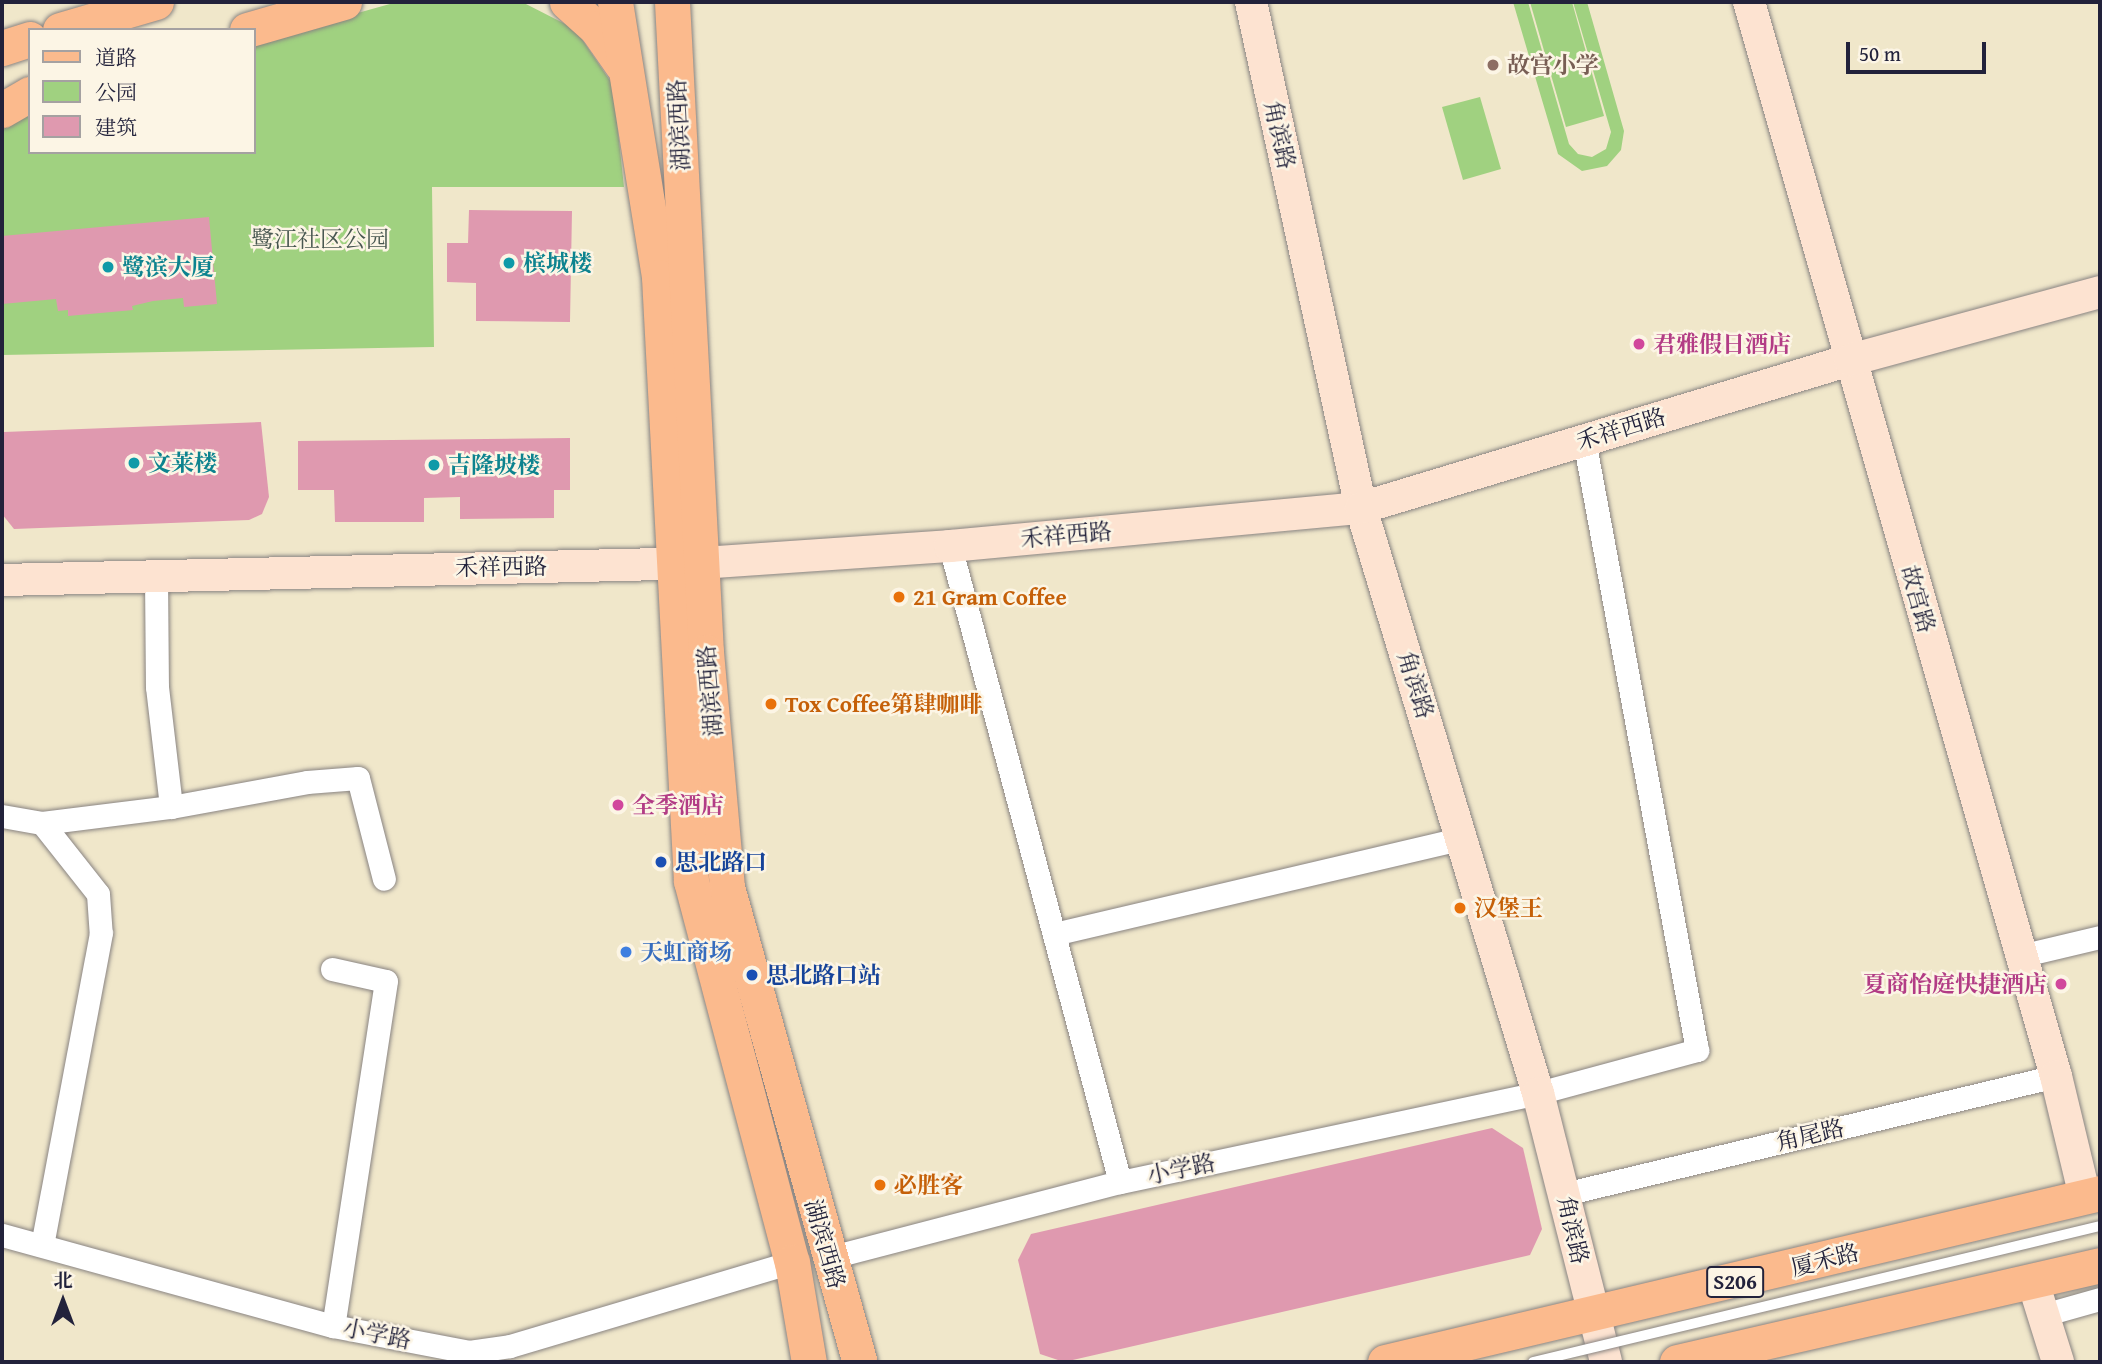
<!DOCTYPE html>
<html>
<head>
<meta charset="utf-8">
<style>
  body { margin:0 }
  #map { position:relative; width:2102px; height:1364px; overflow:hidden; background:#f0e7ca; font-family:"Gentium Book Plus","Noto Serif SC",serif }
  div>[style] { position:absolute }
  .green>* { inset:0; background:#a0d180 }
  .building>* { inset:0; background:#df99af }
  .roads { filter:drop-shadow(0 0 2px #898482) drop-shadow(0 0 2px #898482) }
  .street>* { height:23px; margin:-11.5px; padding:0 11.5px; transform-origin:11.5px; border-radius:11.5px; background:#fff }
  .secondary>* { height:32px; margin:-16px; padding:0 16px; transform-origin:16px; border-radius:16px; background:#fde3d1 }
  .primary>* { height:35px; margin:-17.5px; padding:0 17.5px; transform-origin:17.5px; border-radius:17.5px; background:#fbba8d }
  .bridges { filter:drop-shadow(0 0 2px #898482) drop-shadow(0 0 2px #898482) }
  .lane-bridge>* { height:10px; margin:-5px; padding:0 5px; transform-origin:5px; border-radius:5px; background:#fff }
  .dots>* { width:19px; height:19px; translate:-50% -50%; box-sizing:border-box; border:4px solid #fcf5e5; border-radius:50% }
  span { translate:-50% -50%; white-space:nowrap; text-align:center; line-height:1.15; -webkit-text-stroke:5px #fcf5e5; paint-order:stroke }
  .shield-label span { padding:2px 5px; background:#fcf5e5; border:2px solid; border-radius:5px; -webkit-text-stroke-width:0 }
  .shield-label { font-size:21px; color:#22223b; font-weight:700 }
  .education-label { font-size:23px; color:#785e54; font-weight:700 }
  .left { translate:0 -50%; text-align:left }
  .street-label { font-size:23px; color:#22223b }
  .park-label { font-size:23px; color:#485750 }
  .culture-label { font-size:23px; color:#0d838f; font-weight:700 }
  .hotel-label { font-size:23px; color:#b23c85; font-weight:700 }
  .right { translate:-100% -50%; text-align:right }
  .food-label { font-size:23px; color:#c56008; font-weight:700 }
  .transit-label { font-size:23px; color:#164399; font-weight:700 }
  .shop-label { font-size:23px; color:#366cbe; font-weight:700 }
  .frame { position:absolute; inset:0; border:4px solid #22223b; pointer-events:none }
  .legend { position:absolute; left:28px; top:28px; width:228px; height:126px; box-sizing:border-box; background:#fcf5e5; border:2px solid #a5a1a1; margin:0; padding:9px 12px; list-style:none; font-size:21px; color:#22223b }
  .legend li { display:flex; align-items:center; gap:14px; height:35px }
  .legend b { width:35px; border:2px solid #a5a1a1 }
  .north { position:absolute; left:28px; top:1266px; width:70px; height:70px; -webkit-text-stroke:5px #fcf5e5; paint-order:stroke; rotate:0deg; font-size:19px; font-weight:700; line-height:28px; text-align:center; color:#22223b }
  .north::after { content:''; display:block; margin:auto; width:24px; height:32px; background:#22223b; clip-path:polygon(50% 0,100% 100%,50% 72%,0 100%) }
  .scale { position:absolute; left:1846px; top:42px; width:140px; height:32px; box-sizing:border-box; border:4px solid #22223b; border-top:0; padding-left:9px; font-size:21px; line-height:24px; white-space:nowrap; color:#22223b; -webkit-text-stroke:5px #fcf5e5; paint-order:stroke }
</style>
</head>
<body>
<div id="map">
  <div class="green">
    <div style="clip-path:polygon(397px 2px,522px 2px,575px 29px,613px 85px,624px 187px,432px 187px,434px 347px,2px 355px,2px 127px,30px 113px,30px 152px,254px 152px,254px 42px)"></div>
    <div style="clip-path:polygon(1513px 2px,1528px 2px,1569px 144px,1578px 154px,1592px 157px,1606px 149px,1611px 132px,1573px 2px,1587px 2px,1624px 131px,1621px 150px,1607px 166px,1582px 171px,1558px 154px)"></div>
    <div style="clip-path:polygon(1530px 2px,1572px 2px,1604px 116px,1566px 127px)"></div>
    <div style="clip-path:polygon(1480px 97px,1501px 169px,1463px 180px,1442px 107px)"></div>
  </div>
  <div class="building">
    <div style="clip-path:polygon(469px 210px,572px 211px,570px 322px,476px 321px,476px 283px,447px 282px,447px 243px,468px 243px)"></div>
    <div style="clip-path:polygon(209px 217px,217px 304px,184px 307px,183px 298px,153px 301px,132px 306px,133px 310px,68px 316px,68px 310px,58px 311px,56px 299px,2px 304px,2px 236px)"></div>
    <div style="clip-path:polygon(261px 422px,269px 497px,262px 514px,249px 520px,14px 529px,2px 514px,4px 432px)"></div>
    <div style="clip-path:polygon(570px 438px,570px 490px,554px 490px,554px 518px,460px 519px,460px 497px,424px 498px,424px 522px,335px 522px,334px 490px,298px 490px,298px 441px)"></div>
    <div style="clip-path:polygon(1492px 1128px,1523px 1148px,1542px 1229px,1530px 1255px,1064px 1362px,1040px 1354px,1018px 1260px,1031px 1234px)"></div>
  </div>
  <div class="roads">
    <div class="street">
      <div style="left:950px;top:546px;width:658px;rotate:75.03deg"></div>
      <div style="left:156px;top:576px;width:111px;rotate:89.5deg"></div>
      <div style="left:157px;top:687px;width:121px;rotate:83.3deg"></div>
      <div style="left:2px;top:816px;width:41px;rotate:9.9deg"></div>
      <div style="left:42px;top:823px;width:90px;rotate:51.7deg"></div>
      <div style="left:98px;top:894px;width:39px;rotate:86deg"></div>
      <div style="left:101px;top:933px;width:317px;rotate:100.7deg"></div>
      <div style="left:42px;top:823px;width:130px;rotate:-7.1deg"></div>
      <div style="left:171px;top:807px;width:138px;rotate:-10.4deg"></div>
      <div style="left:307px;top:782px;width:51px;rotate:-4.5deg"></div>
      <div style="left:358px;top:778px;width:104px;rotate:75.6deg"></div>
      <div style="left:1054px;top:934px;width:420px;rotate:-13.2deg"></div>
      <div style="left:2020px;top:956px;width:82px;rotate:-13.4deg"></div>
      <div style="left:332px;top:969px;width:55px;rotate:12.5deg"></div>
      <div style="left:386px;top:981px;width:349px;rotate:98.7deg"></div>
      <div style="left:1564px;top:1194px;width:506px;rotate:-13.49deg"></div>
      <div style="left:2px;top:1235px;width:343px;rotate:15.4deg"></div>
      <div style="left:333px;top:1326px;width:138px;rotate:10.8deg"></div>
      <div style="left:469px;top:1352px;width:41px;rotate:-8.3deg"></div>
      <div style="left:510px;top:1346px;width:294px;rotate:-16.6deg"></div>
      <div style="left:828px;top:1258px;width:302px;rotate:-14.6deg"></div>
      <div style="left:1120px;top:1182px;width:427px;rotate:-12deg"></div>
      <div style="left:1538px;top:1093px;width:165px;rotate:-15.1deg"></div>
      <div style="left:1697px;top:1050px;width:620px;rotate:-100.49deg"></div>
      <div style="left:2043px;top:1315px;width:59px;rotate:-15.7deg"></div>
    </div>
    <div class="secondary">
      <div style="left:1251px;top:2px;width:518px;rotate:77.74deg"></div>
      <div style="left:1361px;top:508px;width:611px;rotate:73.17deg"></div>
      <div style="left:1538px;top:1093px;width:277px;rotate:75.8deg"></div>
      <div style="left:1749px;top:2px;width:1117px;rotate:74.05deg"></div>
      <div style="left:2056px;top:1076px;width:124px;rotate:76.5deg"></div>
      <div style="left:2px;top:580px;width:699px;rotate:-1.39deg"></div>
      <div style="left:701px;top:563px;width:250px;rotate:-3.9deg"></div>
      <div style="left:950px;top:546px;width:413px;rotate:-5.3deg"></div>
      <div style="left:1361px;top:508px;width:511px;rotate:-16.84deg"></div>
      <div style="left:1850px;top:360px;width:259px;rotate:-15.2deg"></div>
      <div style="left:2033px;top:1282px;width:84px;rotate:72.6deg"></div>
    </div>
    <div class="primary">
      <div style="left:567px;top:2px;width:39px;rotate:42deg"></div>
      <div style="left:596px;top:28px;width:45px;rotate:54.9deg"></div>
      <div style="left:615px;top:2px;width:278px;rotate:80.9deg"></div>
      <div style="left:659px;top:277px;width:605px;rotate:86.97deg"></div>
      <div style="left:691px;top:881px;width:394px;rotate:75.2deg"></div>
      <div style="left:792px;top:1262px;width:101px;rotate:80.4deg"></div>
      <div style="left:672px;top:2px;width:651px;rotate:87.01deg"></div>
      <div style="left:706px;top:652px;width:236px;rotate:84.9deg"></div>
      <div style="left:727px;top:887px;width:493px;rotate:74.4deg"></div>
      <div style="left:60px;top:30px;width:100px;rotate:-16.3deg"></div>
      <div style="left:247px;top:30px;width:101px;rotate:-16.1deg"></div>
      <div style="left:2px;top:48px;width:29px;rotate:-18deg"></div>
      <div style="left:2px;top:110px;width:32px;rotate:-30deg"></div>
      <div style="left:1385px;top:1362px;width:735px;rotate:-13.3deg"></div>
      <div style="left:1677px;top:1362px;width:434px;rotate:-12.9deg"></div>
    </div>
  </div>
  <div class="bridges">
    <div class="lane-bridge">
      <div style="left:1533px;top:1362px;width:583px;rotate:-13.49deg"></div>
    </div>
  </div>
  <div class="dots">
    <div style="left:1493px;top:65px;background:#8d6e63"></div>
    <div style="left:509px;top:263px;background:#0f9aa8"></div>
    <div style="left:108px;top:267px;background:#0f9aa8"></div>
    <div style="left:1639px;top:344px;background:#d1479c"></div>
    <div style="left:134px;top:463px;background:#0f9aa8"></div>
    <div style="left:434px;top:465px;background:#0f9aa8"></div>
    <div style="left:899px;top:597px;background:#e8710a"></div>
    <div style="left:771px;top:704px;background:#e8710a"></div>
    <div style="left:618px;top:805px;background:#d1479c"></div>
    <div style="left:661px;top:862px;background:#1a4fb4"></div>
    <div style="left:1460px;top:908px;background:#e8710a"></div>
    <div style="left:626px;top:952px;background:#3f7fe0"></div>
    <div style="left:752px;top:975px;background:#1a4fb4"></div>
    <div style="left:2061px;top:984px;background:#d1479c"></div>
    <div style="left:880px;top:1185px;background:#e8710a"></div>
  </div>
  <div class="shield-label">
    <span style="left:1735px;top:1282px">S206</span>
  </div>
  <div class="education-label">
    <span class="left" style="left:1507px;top:65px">故宫小学</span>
  </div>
  <div class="street-label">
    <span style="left:679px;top:125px;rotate:-93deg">湖滨西路</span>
    <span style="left:1280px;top:135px;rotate:78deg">角滨路</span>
    <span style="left:1621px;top:429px;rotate:-17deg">禾祥西路</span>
    <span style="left:1066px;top:535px;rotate:-5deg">禾祥西路</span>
    <span style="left:501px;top:567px;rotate:-1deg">禾祥西路</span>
    <span style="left:1918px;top:599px;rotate:74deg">故宫路</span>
    <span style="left:1416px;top:685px;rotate:73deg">角滨路</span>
    <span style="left:710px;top:691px;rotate:-95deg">湖滨西路</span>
    <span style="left:1810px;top:1135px;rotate:-13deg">角尾路</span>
    <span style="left:1181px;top:1169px;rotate:-12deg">小学路</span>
    <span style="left:1573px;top:1230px;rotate:77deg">角滨路</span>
    <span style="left:825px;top:1244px;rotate:74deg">湖滨西路</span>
    <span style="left:1825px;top:1260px;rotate:-14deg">厦禾路</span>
    <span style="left:377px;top:1334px;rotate:11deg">小学路</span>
  </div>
  <div class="park-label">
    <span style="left:320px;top:239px">鹭江社区公园</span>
  </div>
  <div class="culture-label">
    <span class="left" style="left:523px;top:263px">槟城楼</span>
    <span class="left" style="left:122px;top:267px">鹭滨大厦</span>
    <span class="left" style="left:148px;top:463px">文莱楼</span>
    <span class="left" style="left:448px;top:465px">吉隆坡楼</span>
  </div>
  <div class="hotel-label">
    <span class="left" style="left:1653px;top:344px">君雅假日酒店</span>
    <span class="left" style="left:632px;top:805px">全季酒店</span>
    <span class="right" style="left:2047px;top:984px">夏商怡庭快捷酒店</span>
  </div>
  <div class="food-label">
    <span class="left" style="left:913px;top:597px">21 Gram Coffee</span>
    <span class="left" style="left:785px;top:704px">Tox Coffee第肆咖啡</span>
    <span class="left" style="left:1474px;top:908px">汉堡王</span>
    <span class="left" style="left:894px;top:1185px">必胜客</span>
  </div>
  <div class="transit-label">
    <span class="left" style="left:675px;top:862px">思北路口</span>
    <span class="left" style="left:766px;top:975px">思北路口站</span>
  </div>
  <div class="shop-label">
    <span class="left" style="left:640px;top:952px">天虹商场</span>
  </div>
  <div class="frame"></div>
  <ul class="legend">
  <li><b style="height:9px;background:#fbba8d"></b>道路</li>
  <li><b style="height:19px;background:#a0d180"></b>公园</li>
  <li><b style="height:19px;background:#df99af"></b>建筑</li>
  </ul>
  <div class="north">北</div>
  <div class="scale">50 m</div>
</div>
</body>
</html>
